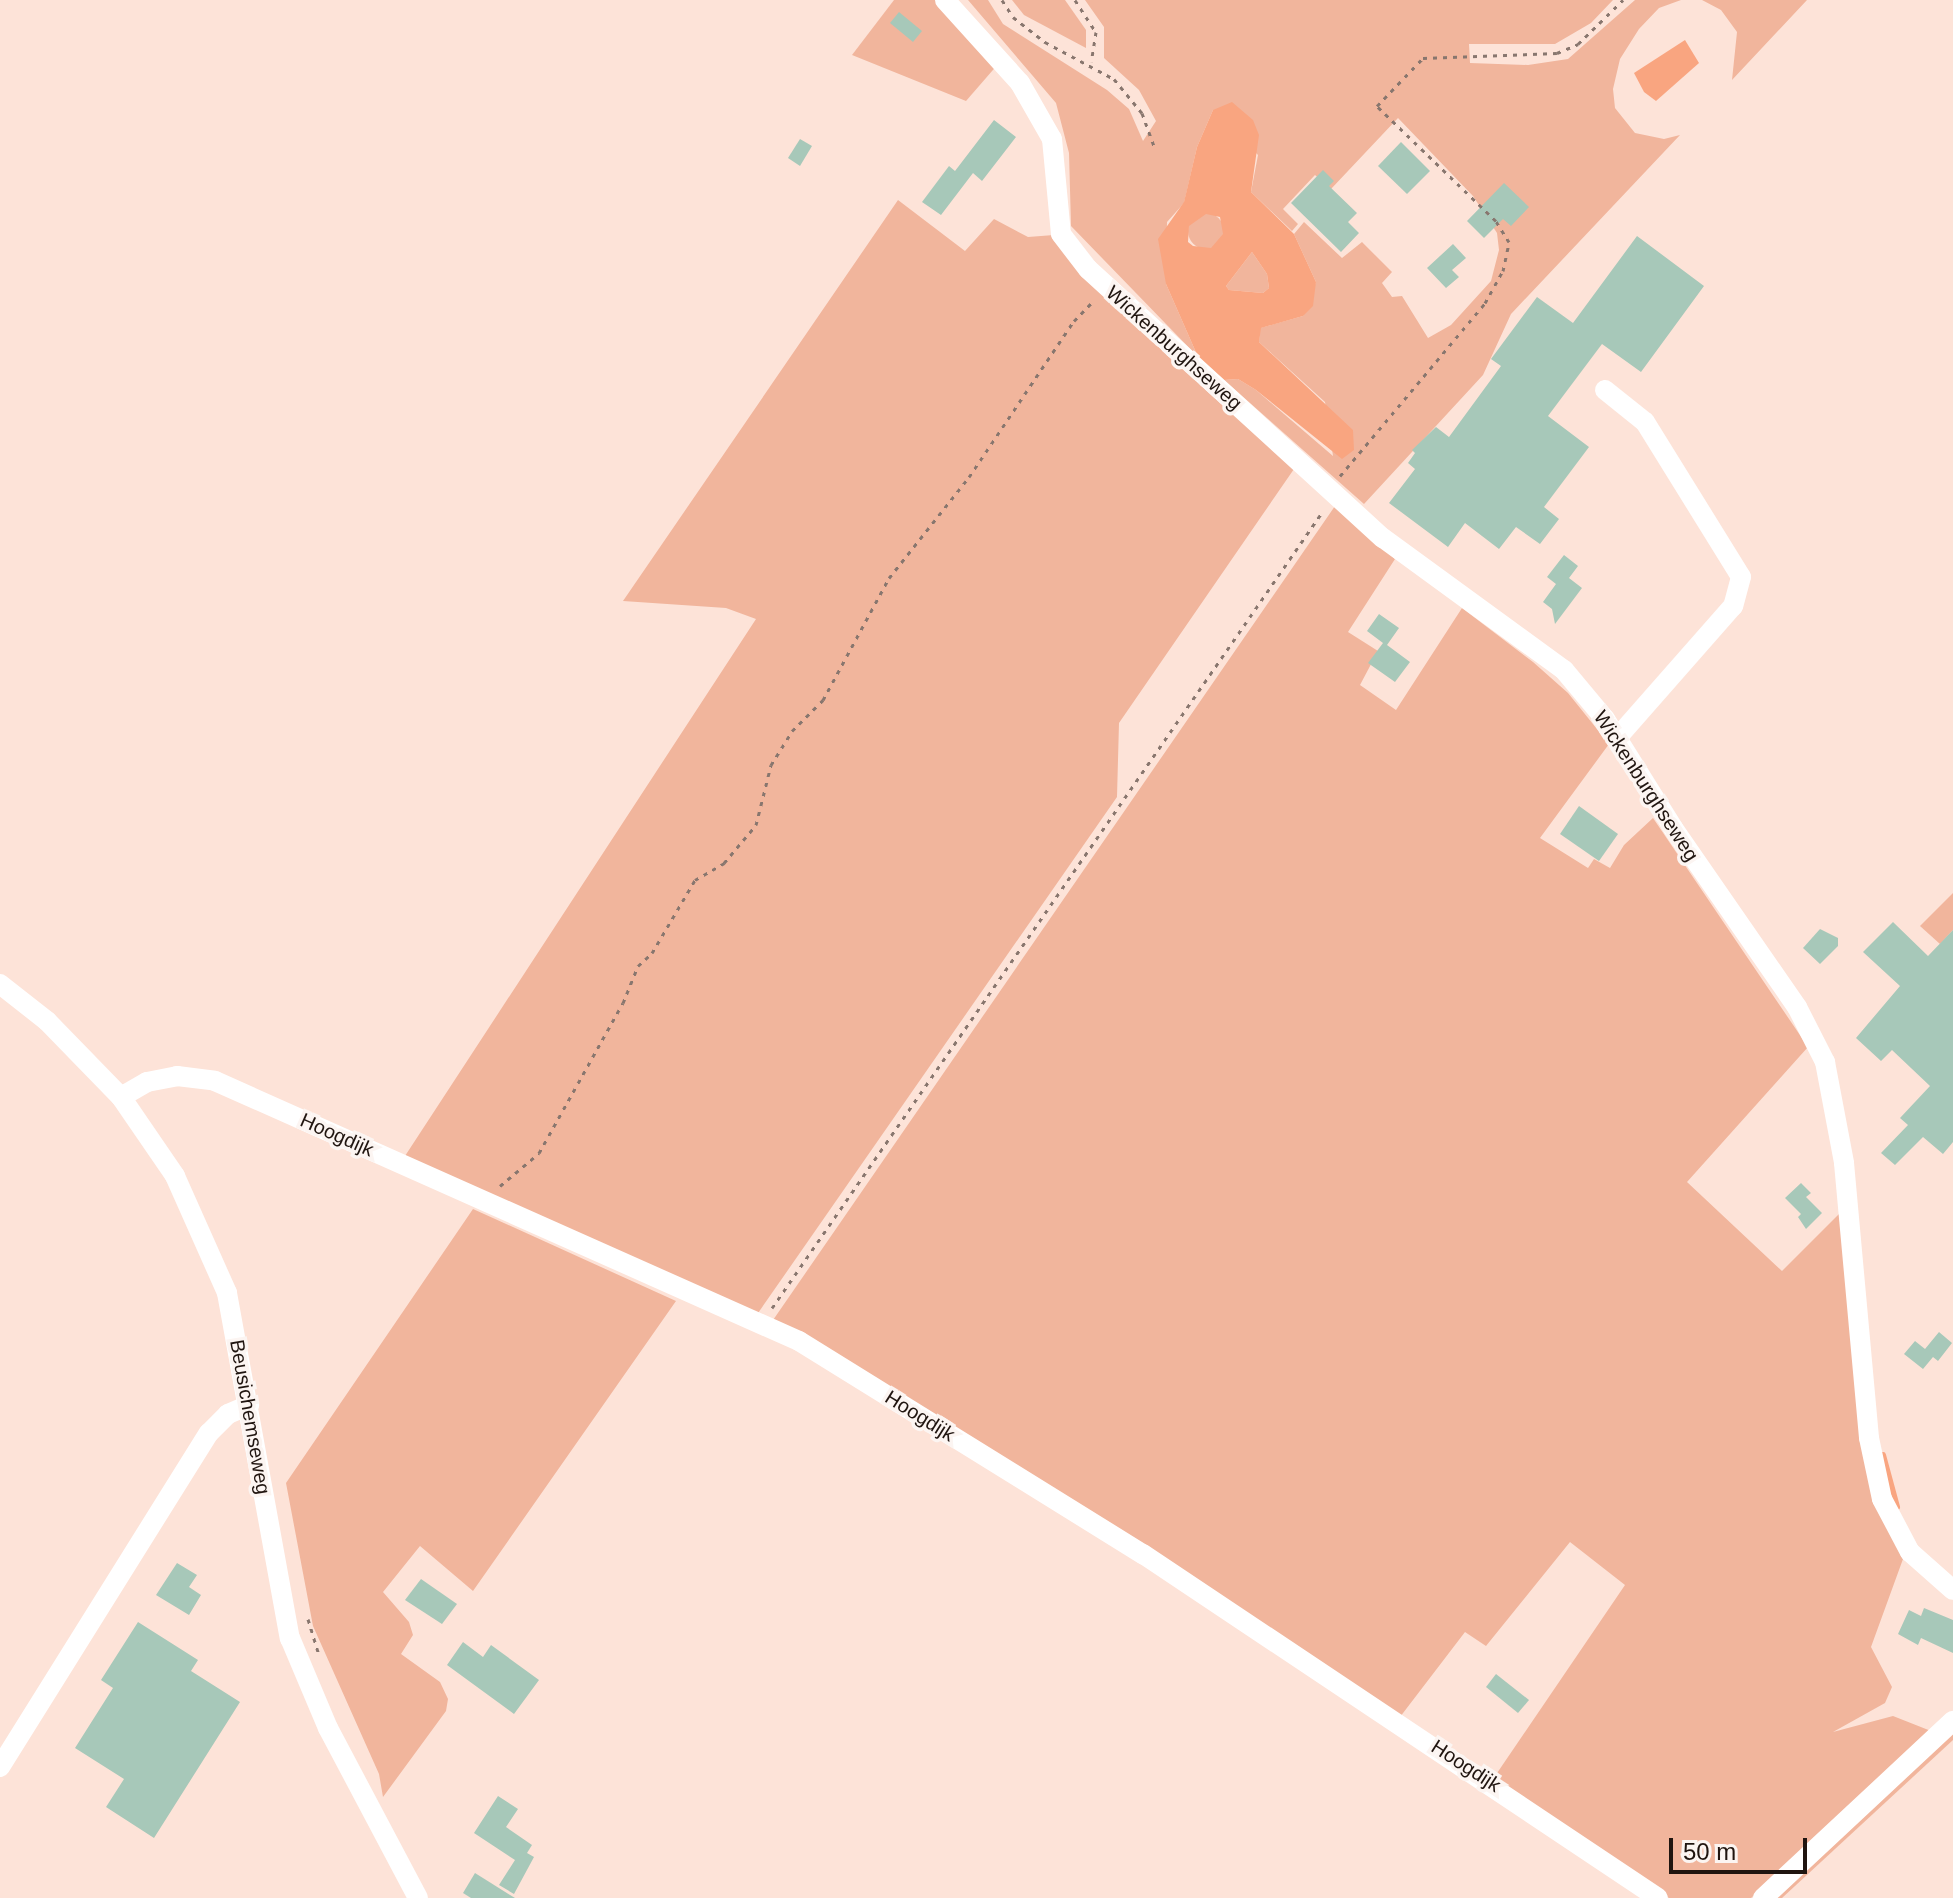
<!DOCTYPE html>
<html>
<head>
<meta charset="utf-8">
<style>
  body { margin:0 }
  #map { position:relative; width:1953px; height:1898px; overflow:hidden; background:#fde3d8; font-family:Arial,sans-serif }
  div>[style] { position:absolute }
  .green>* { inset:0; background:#f1b59c }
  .round { border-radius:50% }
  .water>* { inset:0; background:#f9a580 }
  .stream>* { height:6px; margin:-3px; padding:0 3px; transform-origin:3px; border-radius:3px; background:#f9a580 }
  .building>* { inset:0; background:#a7c8b9 }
  .path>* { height:3px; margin-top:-1.5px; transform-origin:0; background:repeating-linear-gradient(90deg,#88766e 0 4px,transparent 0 10px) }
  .minor>* { height:20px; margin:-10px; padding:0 10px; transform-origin:10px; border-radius:10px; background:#fff }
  span { translate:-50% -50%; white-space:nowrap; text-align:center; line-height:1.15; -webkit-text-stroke:7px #fcf5f2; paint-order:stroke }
  .street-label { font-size:20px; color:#201510 }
  .scale { position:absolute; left:1669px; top:1838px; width:138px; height:36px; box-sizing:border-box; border:4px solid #201510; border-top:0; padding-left:10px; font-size:24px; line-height:28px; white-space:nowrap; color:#201510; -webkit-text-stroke:6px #fcf5f2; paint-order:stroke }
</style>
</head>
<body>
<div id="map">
  <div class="green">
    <div style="clip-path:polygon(894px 0,944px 0,999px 63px,966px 101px,852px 55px)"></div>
    <div style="clip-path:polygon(968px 0,988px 0,1003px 24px,1107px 90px,1129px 109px,1143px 141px,1156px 121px,1139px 90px,1104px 58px,1104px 27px,1085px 0,1613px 0,1591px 23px,1555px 44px,1469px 44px,1470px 63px,1528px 65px,1568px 59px,1635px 0,1681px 0,1659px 8px,1639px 29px,1620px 59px,1613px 89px,1615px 108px,1635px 133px,1664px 139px,1680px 135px,1511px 314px,1483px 375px,1364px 504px,1224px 380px,1238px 379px,1256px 390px,1333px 456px,1325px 402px,1259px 342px,1260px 328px,1303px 316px,1316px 282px,1294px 234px,1304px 222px,1342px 258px,1362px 242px,1392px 272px,1382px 283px,1392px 297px,1402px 296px,1428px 338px,1451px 325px,1491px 281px,1499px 250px,1497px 233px,1473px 196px,1398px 118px,1331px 189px,1315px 175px,1283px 209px,1298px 224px,1292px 231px,1251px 192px,1258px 155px,1213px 110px,1197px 147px,1184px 203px,1167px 222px,1166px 284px,1198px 357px,1071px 226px,1069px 153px,1056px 103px)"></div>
    <div style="clip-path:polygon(1012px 0,1065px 0,1086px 30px,1086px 48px,1024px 15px)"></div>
    <div style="clip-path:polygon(1702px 0,1807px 0,1732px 80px,1737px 32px,1721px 10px)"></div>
    <div style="clip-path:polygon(898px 200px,965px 251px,994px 219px,1028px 237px,1054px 235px,1294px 469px,1119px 723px,1117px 797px,756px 1316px,405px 1156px,756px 619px,726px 608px,623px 601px)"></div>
    <div class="round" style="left:1188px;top:213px;width:36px;height:36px"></div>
    <div style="clip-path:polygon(1252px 252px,1267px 274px,1269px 288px,1263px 293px,1229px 290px,1226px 286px)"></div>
    <div style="clip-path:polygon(1335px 506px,1395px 559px,1348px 632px,1378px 651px,1360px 685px,1396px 710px,1462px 608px,1533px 662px,1568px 693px,1609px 744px,1540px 838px,1588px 868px,1594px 859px,1610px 868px,1624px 845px,1653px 818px,1808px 1047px,1687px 1182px,1782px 1271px,1839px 1214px,1875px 1503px,1903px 1559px,1871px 1647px,1892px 1687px,1885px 1703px,1833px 1732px,1893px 1716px,1931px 1731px,1751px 1898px,1669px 1898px,1493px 1779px,1625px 1585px,1570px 1542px,1486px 1646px,1465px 1632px,1400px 1717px,771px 1323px)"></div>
    <div style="clip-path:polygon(1953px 893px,1953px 930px,1940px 944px,1920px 926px)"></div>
    <div style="clip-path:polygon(473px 1209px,676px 1301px,473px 1591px,420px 1546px,383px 1592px,409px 1622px,413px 1635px,401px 1654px,440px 1682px,448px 1699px,446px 1711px,383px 1797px,379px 1774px,313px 1626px,286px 1483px)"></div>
    <div style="clip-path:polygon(1953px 1729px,1953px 1740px,1782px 1898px,1771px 1898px)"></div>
  </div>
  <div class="water">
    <div style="clip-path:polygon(1685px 40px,1699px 63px,1656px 101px,1644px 92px,1634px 73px)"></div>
    <div style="clip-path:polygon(evenodd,1232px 102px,1253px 120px,1259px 135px,1251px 192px,1294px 234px,1316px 282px,1313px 306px,1303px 316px,1261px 328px,1259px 342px,1353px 430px,1354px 450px,1342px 459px,1256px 390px,1238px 379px,1224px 380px,1198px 357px,1166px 284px,1158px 239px,1184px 202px,1197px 147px,1213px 110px,1232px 102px,1206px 214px,1220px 217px,1223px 234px,1211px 248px,1193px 246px,1188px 242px,1189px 226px,1206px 214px,1232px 102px,1252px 252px,1267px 274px,1269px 288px,1263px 293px,1229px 290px,1226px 286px,1252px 252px)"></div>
  </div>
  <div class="stream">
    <div style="left:1883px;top:1455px;width:54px;rotate:74.9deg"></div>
  </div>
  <div class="building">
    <div style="clip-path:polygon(899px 12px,922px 31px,913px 42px,890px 23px)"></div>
    <div style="clip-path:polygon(994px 120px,1016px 137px,982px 181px,973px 173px,941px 215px,922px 202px,949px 166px,955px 171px)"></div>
    <div style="clip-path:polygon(800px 139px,812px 146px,800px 166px,788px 158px)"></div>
    <div style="clip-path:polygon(1401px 142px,1430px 171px,1407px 194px,1378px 166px)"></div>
    <div style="clip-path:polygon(1323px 170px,1334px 181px,1329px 186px,1357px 213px,1348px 222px,1359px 233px,1341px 252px,1291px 203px)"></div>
    <div style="clip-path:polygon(1504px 183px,1529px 207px,1511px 226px,1503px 219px,1484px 238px,1467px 221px)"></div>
    <div style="clip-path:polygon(1637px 236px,1704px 286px,1641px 372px,1602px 344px,1548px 416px,1589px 447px,1544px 507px,1559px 519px,1540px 544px,1516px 527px,1499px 549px,1465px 523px,1448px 547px,1389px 503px,1415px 469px,1408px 463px,1415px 453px,1412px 450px,1436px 427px,1449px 437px,1501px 366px,1491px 359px,1537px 297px,1573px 323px)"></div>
    <div style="clip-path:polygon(1453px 244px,1466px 258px,1452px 270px,1459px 277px,1446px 288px,1427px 268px)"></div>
    <div style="clip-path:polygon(1564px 555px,1578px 566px,1569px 578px,1582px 588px,1555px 624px,1552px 609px,1543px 602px,1556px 584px,1547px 577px)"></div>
    <div style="clip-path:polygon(1379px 614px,1399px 628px,1387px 645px,1410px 662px,1395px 682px,1368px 663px,1383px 643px,1367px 631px)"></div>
    <div style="clip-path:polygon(1579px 806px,1618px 834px,1599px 861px,1560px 834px)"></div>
    <div style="clip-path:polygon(1893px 922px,1928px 956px,1953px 930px,1953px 1142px,1943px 1154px,1923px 1137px,1895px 1165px,1881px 1153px,1908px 1125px,1900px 1118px,1930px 1086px,1892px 1050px,1881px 1061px,1856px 1038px,1900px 986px,1863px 952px)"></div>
    <div style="clip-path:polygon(1820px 929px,1838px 938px,1838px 946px,1820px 964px,1803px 948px)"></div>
    <div style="clip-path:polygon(1801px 1183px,1811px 1193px,1806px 1197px,1822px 1213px,1806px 1229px,1798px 1217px,1801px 1214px,1785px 1198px)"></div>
    <div style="clip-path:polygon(1939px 1332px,1952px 1343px,1938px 1361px,1933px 1357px,1923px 1369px,1904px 1354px,1915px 1341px,1925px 1349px)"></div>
    <div style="clip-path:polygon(177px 1563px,197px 1575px,189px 1587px,201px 1595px,189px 1615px,156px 1595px)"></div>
    <div style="clip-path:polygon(421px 1579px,457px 1604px,442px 1624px,405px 1600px)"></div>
    <div style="clip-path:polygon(1924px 1608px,1953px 1620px,1953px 1653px,1921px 1638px,1918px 1645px,1898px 1634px,1909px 1610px,1921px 1616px)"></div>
    <div style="clip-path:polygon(138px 1622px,198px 1660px,191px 1671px,240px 1702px,154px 1838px,106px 1807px,124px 1779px,75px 1748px,113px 1688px,101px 1680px)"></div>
    <div style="clip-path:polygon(463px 1642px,483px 1657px,491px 1645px,539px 1680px,514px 1714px,447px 1665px)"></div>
    <div style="clip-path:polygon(1496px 1674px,1529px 1700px,1518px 1713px,1486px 1687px)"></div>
    <div style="clip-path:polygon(498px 1796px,518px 1809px,506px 1827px,532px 1845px,527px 1853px,534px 1857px,514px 1894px,499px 1885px,515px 1860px,474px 1833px)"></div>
    <div style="clip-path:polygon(475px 1873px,515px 1898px,471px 1898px,463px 1893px)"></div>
  </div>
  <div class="path">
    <div style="left:1002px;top:0;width:20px;rotate:57deg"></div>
    <div style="left:1013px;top:17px;width:41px;rotate:38deg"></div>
    <div style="left:1045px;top:42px;width:78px;rotate:28.2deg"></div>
    <div style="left:1114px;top:79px;width:44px;rotate:50.5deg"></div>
    <div style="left:1142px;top:113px;width:38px;rotate:70deg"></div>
    <div style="left:1075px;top:0;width:38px;rotate:57deg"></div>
    <div style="left:1096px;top:32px;width:30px;rotate:99deg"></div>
    <div style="left:1340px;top:476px;width:226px;rotate:-50deg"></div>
    <div style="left:1485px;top:303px;width:37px;rotate:-61deg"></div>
    <div style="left:1503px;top:271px;width:30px;rotate:-78deg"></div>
    <div style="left:1509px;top:242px;width:25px;rotate:-122deg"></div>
    <div style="left:1496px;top:221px;width:165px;rotate:-136deg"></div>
    <div style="left:1377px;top:106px;width:66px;rotate:-46.2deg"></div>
    <div style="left:1423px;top:58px;width:134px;rotate:-2.1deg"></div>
    <div style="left:1557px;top:53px;width:23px;rotate:-23deg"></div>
    <div style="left:1578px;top:44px;width:63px;rotate:-44.4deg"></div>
    <div style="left:500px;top:1186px;width:51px;rotate:-40.2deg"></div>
    <div style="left:539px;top:1153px;width:172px;rotate:-60.8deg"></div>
    <div style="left:623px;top:1003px;width:40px;rotate:-68deg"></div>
    <div style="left:638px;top:966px;width:19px;rotate:-43deg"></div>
    <div style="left:652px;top:953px;width:85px;rotate:-59.5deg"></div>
    <div style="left:695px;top:880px;width:34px;rotate:-30deg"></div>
    <div style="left:724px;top:863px;width:50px;rotate:-49.9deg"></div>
    <div style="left:756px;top:825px;width:62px;rotate:-76deg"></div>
    <div style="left:771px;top:765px;width:40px;rotate:-58deg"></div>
    <div style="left:792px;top:731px;width:44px;rotate:-45deg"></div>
    <div style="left:823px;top:700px;width:139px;rotate:-61.6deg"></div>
    <div style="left:889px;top:578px;width:129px;rotate:-51.6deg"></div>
    <div style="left:969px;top:477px;width:188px;rotate:-56.1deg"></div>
    <div style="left:1074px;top:321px;width:28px;rotate:-46deg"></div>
    <div style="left:772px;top:1308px;width:969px;rotate:-55.34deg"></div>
    <div style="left:308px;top:1619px;width:37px;rotate:73deg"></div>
  </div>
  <div class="minor">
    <div style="left:945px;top:0;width:112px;rotate:47.9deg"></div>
    <div style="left:1020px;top:83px;width:64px;rotate:60.3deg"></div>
    <div style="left:1052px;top:139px;width:95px;rotate:84.6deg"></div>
    <div style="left:1061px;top:234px;width:44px;rotate:52.4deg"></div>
    <div style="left:1088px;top:269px;width:399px;rotate:42.4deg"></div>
    <div style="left:1383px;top:538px;width:224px;rotate:36.1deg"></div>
    <div style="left:1564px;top:670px;width:64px;rotate:50.1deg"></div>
    <div style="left:1605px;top:719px;width:128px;rotate:58deg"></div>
    <div style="left:1673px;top:828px;width:218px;rotate:55.3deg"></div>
    <div style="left:1797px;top:1007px;width:62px;rotate:63deg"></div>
    <div style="left:1825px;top:1062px;width:103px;rotate:79.3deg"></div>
    <div style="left:1844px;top:1163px;width:276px;rotate:84.8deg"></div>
    <div style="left:1869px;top:1438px;width:62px;rotate:78deg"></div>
    <div style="left:1882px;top:1499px;width:60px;rotate:62.2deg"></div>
    <div style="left:1910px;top:1552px;width:57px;rotate:41.5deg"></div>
    <div style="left:1605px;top:390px;width:51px;rotate:38.7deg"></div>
    <div style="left:1645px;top:422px;width:182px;rotate:58.2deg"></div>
    <div style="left:1741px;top:577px;width:30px;rotate:105deg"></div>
    <div style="left:1733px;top:606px;width:176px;rotate:131.3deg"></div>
    <div style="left:0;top:984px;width:60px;rotate:38.2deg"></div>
    <div style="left:47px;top:1021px;width:106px;rotate:45.8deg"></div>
    <div style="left:121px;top:1097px;width:96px;rotate:55.6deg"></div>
    <div style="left:175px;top:1176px;width:128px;rotate:66deg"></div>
    <div style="left:227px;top:1293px;width:351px;rotate:79.7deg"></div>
    <div style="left:290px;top:1638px;width:98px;rotate:67.1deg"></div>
    <div style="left:328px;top:1728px;width:192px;rotate:62.1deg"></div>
    <div style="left:121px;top:1097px;width:30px;rotate:-30deg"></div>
    <div style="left:147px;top:1082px;width:31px;rotate:-11deg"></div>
    <div style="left:177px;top:1076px;width:38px;rotate:7deg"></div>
    <div style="left:215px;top:1081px;width:639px;rotate:24deg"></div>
    <div style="left:799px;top:1341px;width:405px;rotate:31.8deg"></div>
    <div style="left:1143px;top:1554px;width:619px;rotate:33.74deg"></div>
    <div style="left:0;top:1767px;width:394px;rotate:-58deg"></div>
    <div style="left:209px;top:1433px;width:27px;rotate:-45deg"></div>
    <div style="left:228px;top:1414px;width:23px;rotate:-23deg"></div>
    <div style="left:1763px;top:1898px;width:260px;rotate:-43deg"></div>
  </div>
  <div class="street-label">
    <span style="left:1174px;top:348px;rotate:42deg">Wickenburghseweg</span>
    <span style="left:1646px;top:786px;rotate:57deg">Wickenburghseweg</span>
    <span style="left:337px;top:1135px;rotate:24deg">Hoogdijk</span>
    <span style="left:920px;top:1416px;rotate:32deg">Hoogdijk</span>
    <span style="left:250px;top:1417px;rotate:80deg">Beusichemseweg</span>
    <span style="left:1466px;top:1766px;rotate:33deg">Hoogdijk</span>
  </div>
  <div class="scale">50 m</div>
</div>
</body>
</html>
